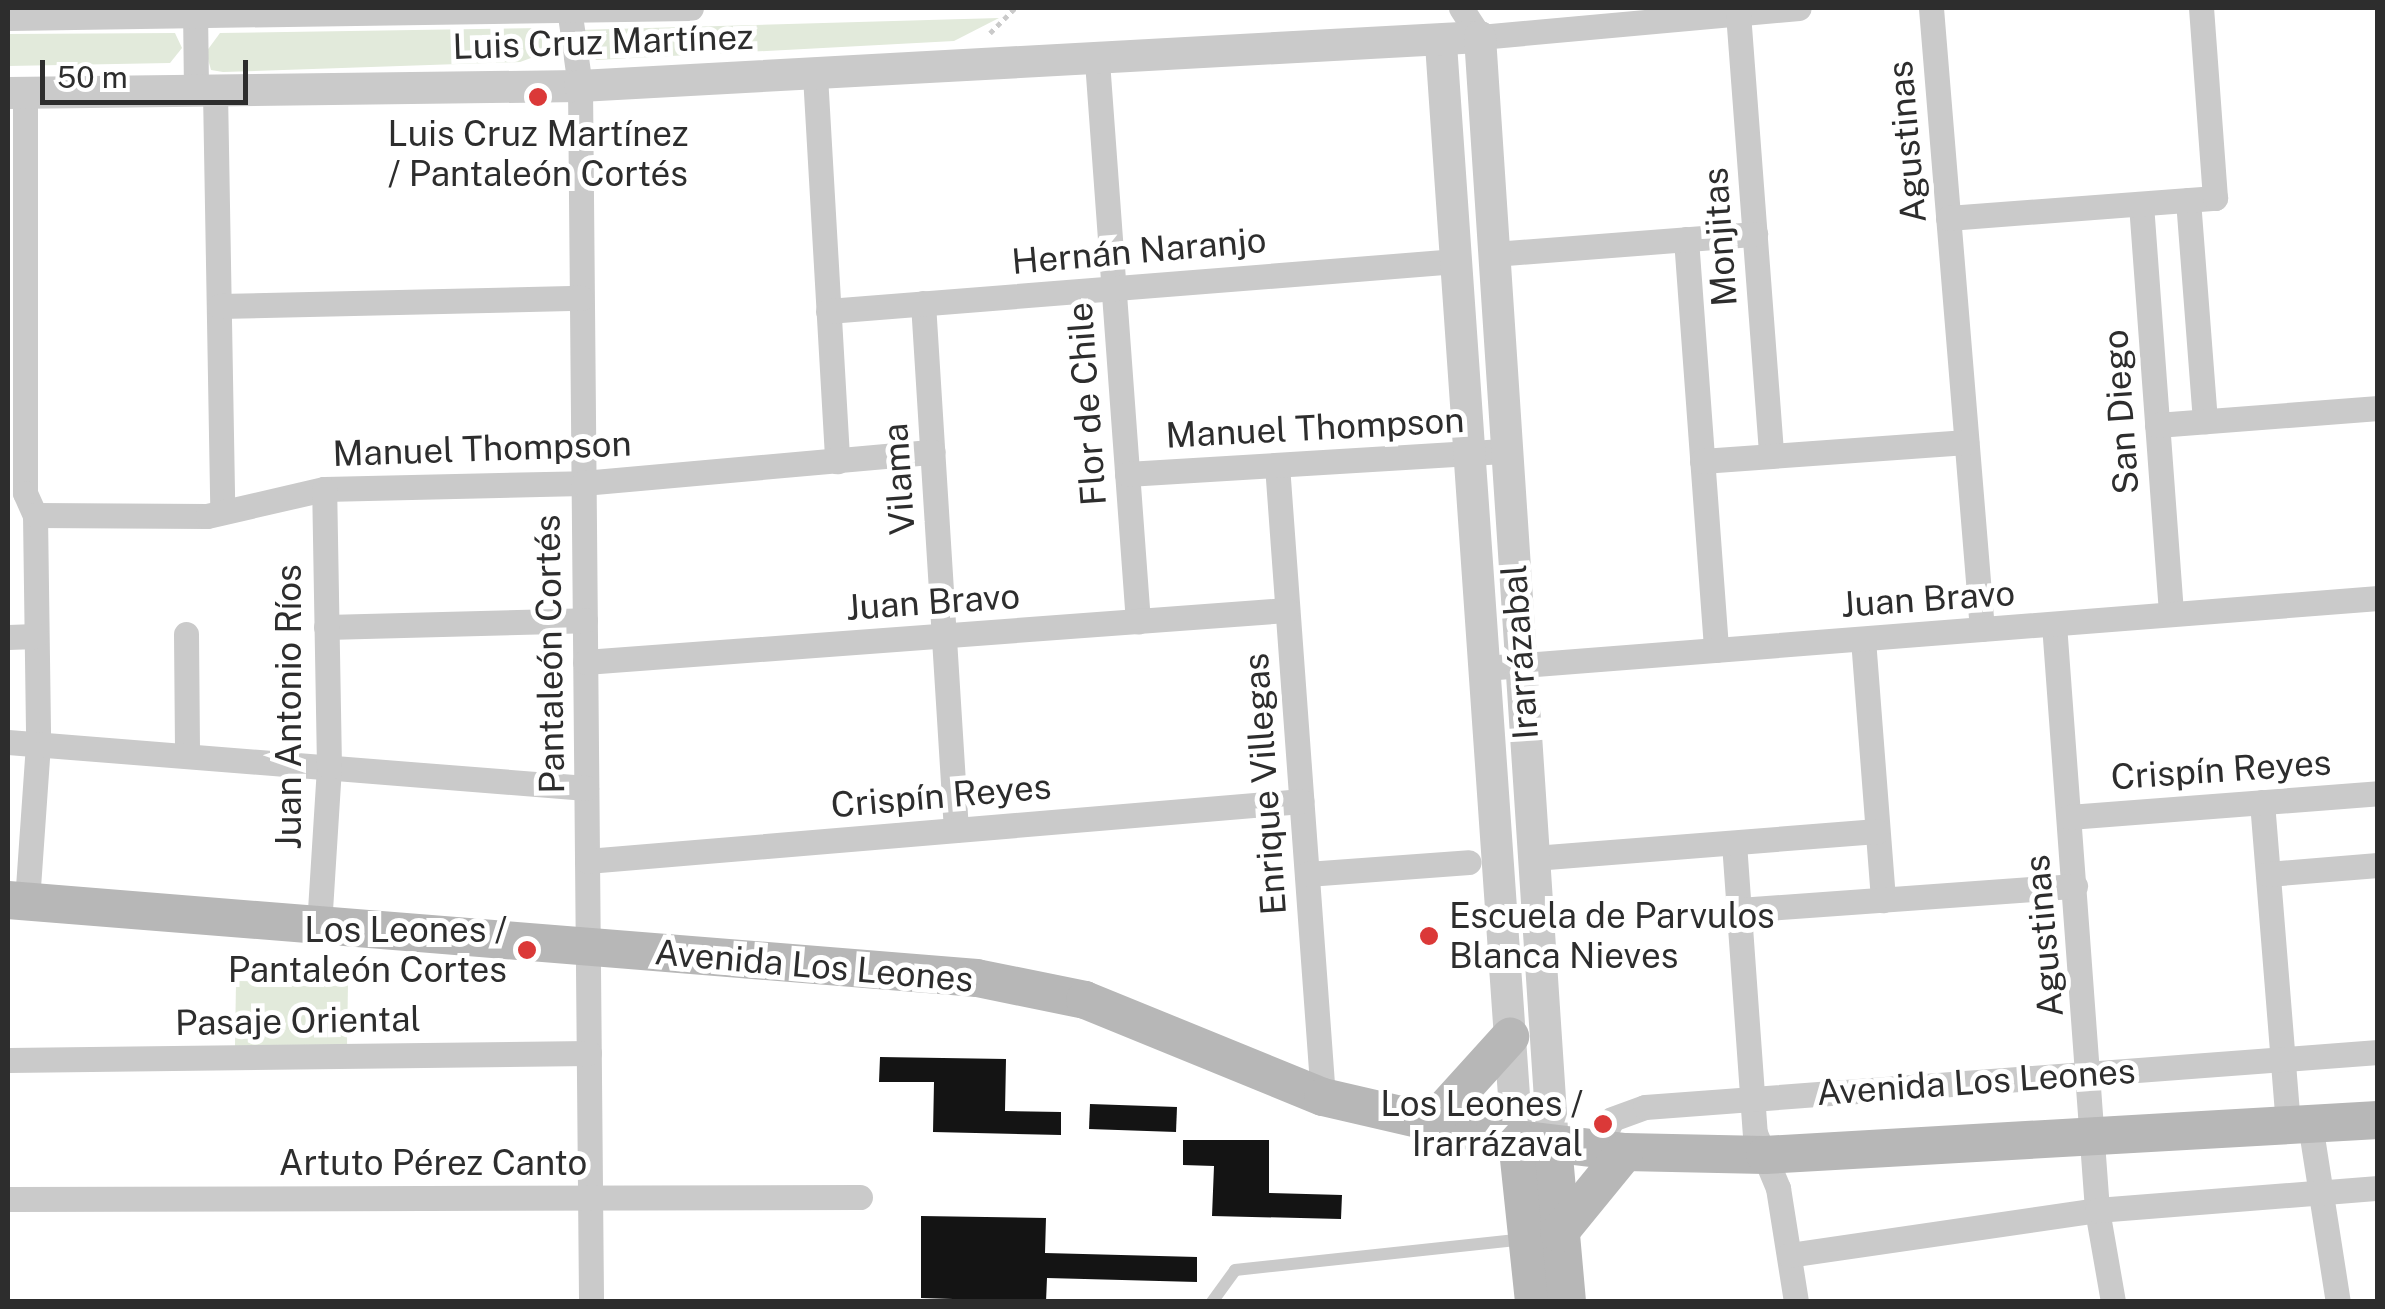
<!DOCTYPE html>
<html>
<head>
<meta charset="utf-8">
<style>
  body { margin:0 }
  #map { position:relative; width:2385px; height:1309px; overflow:hidden; background:#fff; font-family:"Public Sans",sans-serif }
  div>[style] { position:absolute }
  .green>* { inset:0; background:#e2eadb }
  .building>* { inset:0; background:#141414 }
  .path>* { height:5px; margin-top:-2.5px; transform-origin:0; background:repeating-linear-gradient(90deg,#cacaca 0 5px,transparent 0 10px) }
  .service>* { height:12px; margin:-6px; padding:0 6px; transform-origin:6px; border-radius:6px; background:#cacaca }
  .minor>* { height:25px; margin:-12.5px; padding:0 12.5px; transform-origin:12.5px; border-radius:12.5px; background:#cacaca }
  .tertiary>* { height:32px; margin:-16px; padding:0 16px; transform-origin:16px; border-radius:16px; background:#cacaca }
  .secondary>* { height:38px; margin:-19px; padding:0 19px; transform-origin:19px; border-radius:19px; background:#b7b7b7 }
  .dots>* { width:28px; height:28px; translate:-50% -50%; box-sizing:border-box; border:5px solid #fff; border-radius:50% }
  span { translate:-50% -50%; white-space:nowrap; text-align:center; line-height:1.15; -webkit-text-stroke:10px #fff; paint-order:stroke }
  .street-label { font-size:35px; color:#2d2d2d }
  .poi-label { font-size:35px; color:#2d2d2d }
  .left { translate:0 -50%; text-align:left }
  .right { translate:-100% -50%; text-align:right }
  .frame { position:absolute; inset:0; border:10px solid #2d2d2d; pointer-events:none }
  .scale { position:absolute; left:40px; top:60px; width:208px; height:45px; box-sizing:border-box; border:5px solid #2d2d2d; border-top:0; padding-left:12px; font-size:30px; line-height:35px; white-space:nowrap; color:#2d2d2d; -webkit-text-stroke:8px #fff; paint-order:stroke }
</style>
</head>
<body>
<div id="map">
  <div class="green">
    <div style="clip-path:polygon(999px 18px,954px 41px,596px 60px,577px 30px)"></div>
    <div style="clip-path:polygon(542px 28px,542px 54px,520px 62px,223px 72px,211px 70px,206px 52px,220px 33px)"></div>
    <div style="clip-path:polygon(175px 33px,182px 48px,170px 63px,8px 66px,8px 34px)"></div>
    <div style="clip-path:polygon(236px 981px,348px 982px,347px 1047px,235px 1046px)"></div>
  </div>
  <div class="building">
    <div style="clip-path:polygon(880px 1057px,1006px 1059px,1005px 1111px,1061px 1112px,1061px 1135px,933px 1132px,934px 1082px,879px 1082px)"></div>
    <div style="clip-path:polygon(1090px 1104px,1177px 1107px,1176px 1132px,1089px 1129px)"></div>
    <div style="clip-path:polygon(1183px 1140px,1269px 1140px,1269px 1193px,1342px 1195px,1341px 1219px,1212px 1216px,1214px 1166px,1183px 1165px)"></div>
    <div style="clip-path:polygon(921px 1216px,1046px 1218px,1045px 1253px,1197px 1257px,1197px 1282px,1047px 1278px,1046px 1302px,921px 1298px)"></div>
  </div>
  <div class="path">
    <div style="left:990px;top:33px;width:35px;rotate:-45deg"></div>
  </div>
  <div class="service">
    <div style="left:1212px;top:1302px;width:39px;rotate:-54deg"></div>
    <div style="left:1235px;top:1270px;width:292px;rotate:-6.1deg"></div>
  </div>
  <div class="minor">
    <div style="left:195px;top:8px;width:83px;rotate:89.3deg"></div>
    <div style="left:569px;top:8px;width:79px;rotate:82deg"></div>
    <div style="left:580px;top:86px;width:1216px;rotate:89.48deg"></div>
    <div style="left:1461px;top:8px;width:35px;rotate:57deg"></div>
    <div style="left:1480px;top:37px;width:320px;rotate:-5.2deg"></div>
    <div style="left:1931px;top:8px;width:623px;rotate:85.31deg"></div>
    <div style="left:1738px;top:13px;width:444px;rotate:85.7deg"></div>
    <div style="left:8px;top:18px;width:683px;rotate:-0.84deg"></div>
    <div style="left:1097px;top:61px;width:562px;rotate:85.82deg"></div>
    <div style="left:815px;top:75px;width:387px;rotate:86.7deg"></div>
    <div style="left:215px;top:91px;width:421px;rotate:89deg"></div>
    <div style="left:25px;top:93px;width:400px;rotate:90deg"></div>
    <div style="left:25px;top:493px;width:24px;rotate:66deg"></div>
    <div style="left:35px;top:515px;width:229px;rotate:89.2deg"></div>
    <div style="left:38px;top:744px;width:158px;rotate:94deg"></div>
    <div style="left:2188px;top:200px;width:222px;rotate:85.6deg"></div>
    <div style="left:2141px;top:204px;width:411px;rotate:85.8deg"></div>
    <div style="left:1948px;top:218px;width:268px;rotate:-4.3deg"></div>
    <div style="left:2215px;top:198px;width:191px;rotate:-94.2deg"></div>
    <div style="left:1686px;top:239px;width:412px;rotate:85.8deg"></div>
    <div style="left:1494px;top:254px;width:262px;rotate:-4.4deg"></div>
    <div style="left:923px;top:303px;width:528px;rotate:86.42deg"></div>
    <div style="left:219px;top:306px;width:362px;rotate:-1.3deg"></div>
    <div style="left:828px;top:311px;width:630px;rotate:-4.55deg"></div>
    <div style="left:2157px;top:425px;width:222px;rotate:-4.4deg"></div>
    <div style="left:1702px;top:461px;width:265px;rotate:-4.1deg"></div>
    <div style="left:1277px;top:465px;width:634px;rotate:85.84deg"></div>
    <div style="left:1127px;top:474px;width:381px;rotate:-3.5deg"></div>
    <div style="left:35px;top:515px;width:172px;rotate:0.3deg"></div>
    <div style="left:207px;top:516px;width:120px;rotate:-13deg"></div>
    <div style="left:324px;top:489px;width:259px;rotate:-1.3deg"></div>
    <div style="left:583px;top:483px;width:351px;rotate:-5.1deg"></div>
    <div style="left:2054px;top:624px;width:588px;rotate:85.8deg"></div>
    <div style="left:2097px;top:1210px;width:93px;rotate:80.1deg"></div>
    <div style="left:326px;top:627px;width:259px;rotate:-1.5deg"></div>
    <div style="left:186px;top:634px;width:122px;rotate:89.5deg"></div>
    <div style="left:8px;top:637px;width:28px;rotate:-2deg"></div>
    <div style="left:1863px;top:639px;width:262px;rotate:85.6deg"></div>
    <div style="left:585px;top:662px;width:704px;rotate:-4.24deg"></div>
    <div style="left:1485px;top:668px;width:896px;rotate:-4.48deg"></div>
    <div style="left:8px;top:742px;width:580px;rotate:4.55deg"></div>
    <div style="left:2262px;top:802px;width:324px;rotate:85.4deg"></div>
    <div style="left:2069px;top:817px;width:310px;rotate:-4.4deg"></div>
    <div style="left:1734px;top:843px;width:291px;rotate:85.9deg"></div>
    <div style="left:1755px;top:1133px;width:60px;rotate:67.3deg"></div>
    <div style="left:1778px;top:1188px;width:115px;rotate:81deg"></div>
    <div style="left:1534px;top:858px;width:344px;rotate:-4.5deg"></div>
    <div style="left:587px;top:861px;width:717px;rotate:-4.8deg"></div>
    <div style="left:1307px;top:874px;width:162px;rotate:-4.2deg"></div>
    <div style="left:2268px;top:874px;width:110px;rotate:-4.7deg"></div>
    <div style="left:1739px;top:910px;width:337px;rotate:-4.1deg"></div>
    <div style="left:319px;top:926px;width:159px;rotate:-86.4deg"></div>
    <div style="left:329px;top:767px;width:278px;rotate:-91deg"></div>
    <div style="left:8px;top:1060px;width:581px;rotate:-0.69deg"></div>
    <div style="left:2310px;top:1124px;width:180px;rotate:81.1deg"></div>
    <div style="left:1597px;top:1150px;width:34px;rotate:-64deg"></div>
    <div style="left:1612px;top:1119px;width:35px;rotate:-20deg"></div>
    <div style="left:1645px;top:1107px;width:735px;rotate:-4.29deg"></div>
    <div style="left:8px;top:1199px;width:852px;rotate:-0.13deg"></div>
    <div style="left:1789px;top:1255px;width:311px;rotate:-8.3deg"></div>
    <div style="left:2097px;top:1210px;width:282px;rotate:-4.5deg"></div>
  </div>
  <div class="tertiary">
    <div style="left:1441px;top:44px;width:1099px;rotate:86.03deg"></div>
    <div style="left:8px;top:93px;width:572px;rotate:-0.7deg"></div>
    <div style="left:580px;top:86px;width:901px;rotate:-3.12deg"></div>
    <div style="left:1480px;top:37px;width:1110px;rotate:86.23deg"></div>
  </div>
  <div class="secondary">
    <div style="left:8px;top:900px;width:972px;rotate:4.6deg"></div>
    <div style="left:977px;top:978px;width:110px;rotate:11.5deg"></div>
    <div style="left:1085px;top:1000px;width:257px;rotate:22.2deg"></div>
    <div style="left:1323px;top:1097px;width:173px;rotate:13deg"></div>
    <div style="left:1492px;top:1136px;width:134px;rotate:6.9deg"></div>
    <div style="left:1625px;top:1152px;width:140px;rotate:1.2deg"></div>
    <div style="left:1765px;top:1155px;width:614px;rotate:-3.27deg"></div>
    <div style="left:1431px;top:1124px;width:118px;rotate:-47.8deg"></div>
    <div style="left:1517px;top:1140px;width:163px;rotate:84deg"></div>
    <div style="left:1553px;top:1145px;width:158px;rotate:84.9deg"></div>
    <div style="left:1559px;top:1233px;width:104px;rotate:-50.8deg"></div>
  </div>
  <div class="dots">
    <div style="left:538px;top:97px;background:#db3938"></div>
    <div style="left:1429px;top:936px;background:#db3938"></div>
    <div style="left:527px;top:950px;background:#db3938"></div>
    <div style="left:1603px;top:1124px;background:#db3938"></div>
  </div>
  <div class="street-label">
    <span style="left:603px;top:42px;rotate:-2deg">Luis Cruz Martínez</span>
    <span style="left:1907px;top:142px;rotate:-95deg">Agustinas</span>
    <span style="left:1720px;top:237px;rotate:-94deg">Monjitas</span>
    <span style="left:1139px;top:251px;rotate:-5deg">Hernán Naranjo</span>
    <span style="left:1087px;top:404px;rotate:-94deg">Flor de Chile</span>
    <span style="left:2121px;top:412px;rotate:-94deg">San Diego</span>
    <span style="left:1315px;top:428px;rotate:-3deg">Manuel Thompson</span>
    <span style="left:482px;top:449px;rotate:-2deg">Manuel Thompson</span>
    <span style="left:899px;top:479px;rotate:-94deg">Vilama</span>
    <span style="left:1928px;top:599px;rotate:-4deg">Juan Bravo</span>
    <span style="left:933px;top:602px;rotate:-4deg">Juan Bravo</span>
    <span style="left:1520px;top:652px;rotate:-94deg">Irarrázabal</span>
    <span style="left:550px;top:654px;rotate:-91deg">Pantaleón Cortés</span>
    <span style="left:289px;top:707px;rotate:-90deg">Juan Antonio Ríos</span>
    <span style="left:2221px;top:770px;rotate:-4deg">Crispín Reyes</span>
    <span style="left:1265px;top:784px;rotate:-94deg">Enrique Villegas</span>
    <span style="left:941px;top:796px;rotate:-5deg">Crispín Reyes</span>
    <span style="left:2044px;top:936px;rotate:-95deg">Agustinas</span>
    <span style="left:814px;top:966px;rotate:5deg">Avenida Los Leones</span>
    <span style="left:298px;top:1021px;rotate:-1deg">Pasaje Oriental</span>
    <span style="left:1976px;top:1082px;rotate:-4deg">Avenida Los Leones</span>
    <span style="left:433px;top:1163px">Artuto Pérez Canto</span>
  </div>
  <div class="poi-label">
    <span style="left:538px;top:154px">Luis Cruz Martínez<br>/ Pantaleón Cortés</span>
    <span class="left" style="left:1449px;top:936px">Escuela de Parvulos<br>Blanca Nieves</span>
    <span class="right" style="left:507px;top:950px">Los Leones /<br>Pantaleón Cortes</span>
    <span class="right" style="left:1583px;top:1124px">Los Leones /<br>Irarrázaval</span>
  </div>
  <div class="frame"></div>
  <div class="scale">50 m</div>
</div>
</body>
</html>
